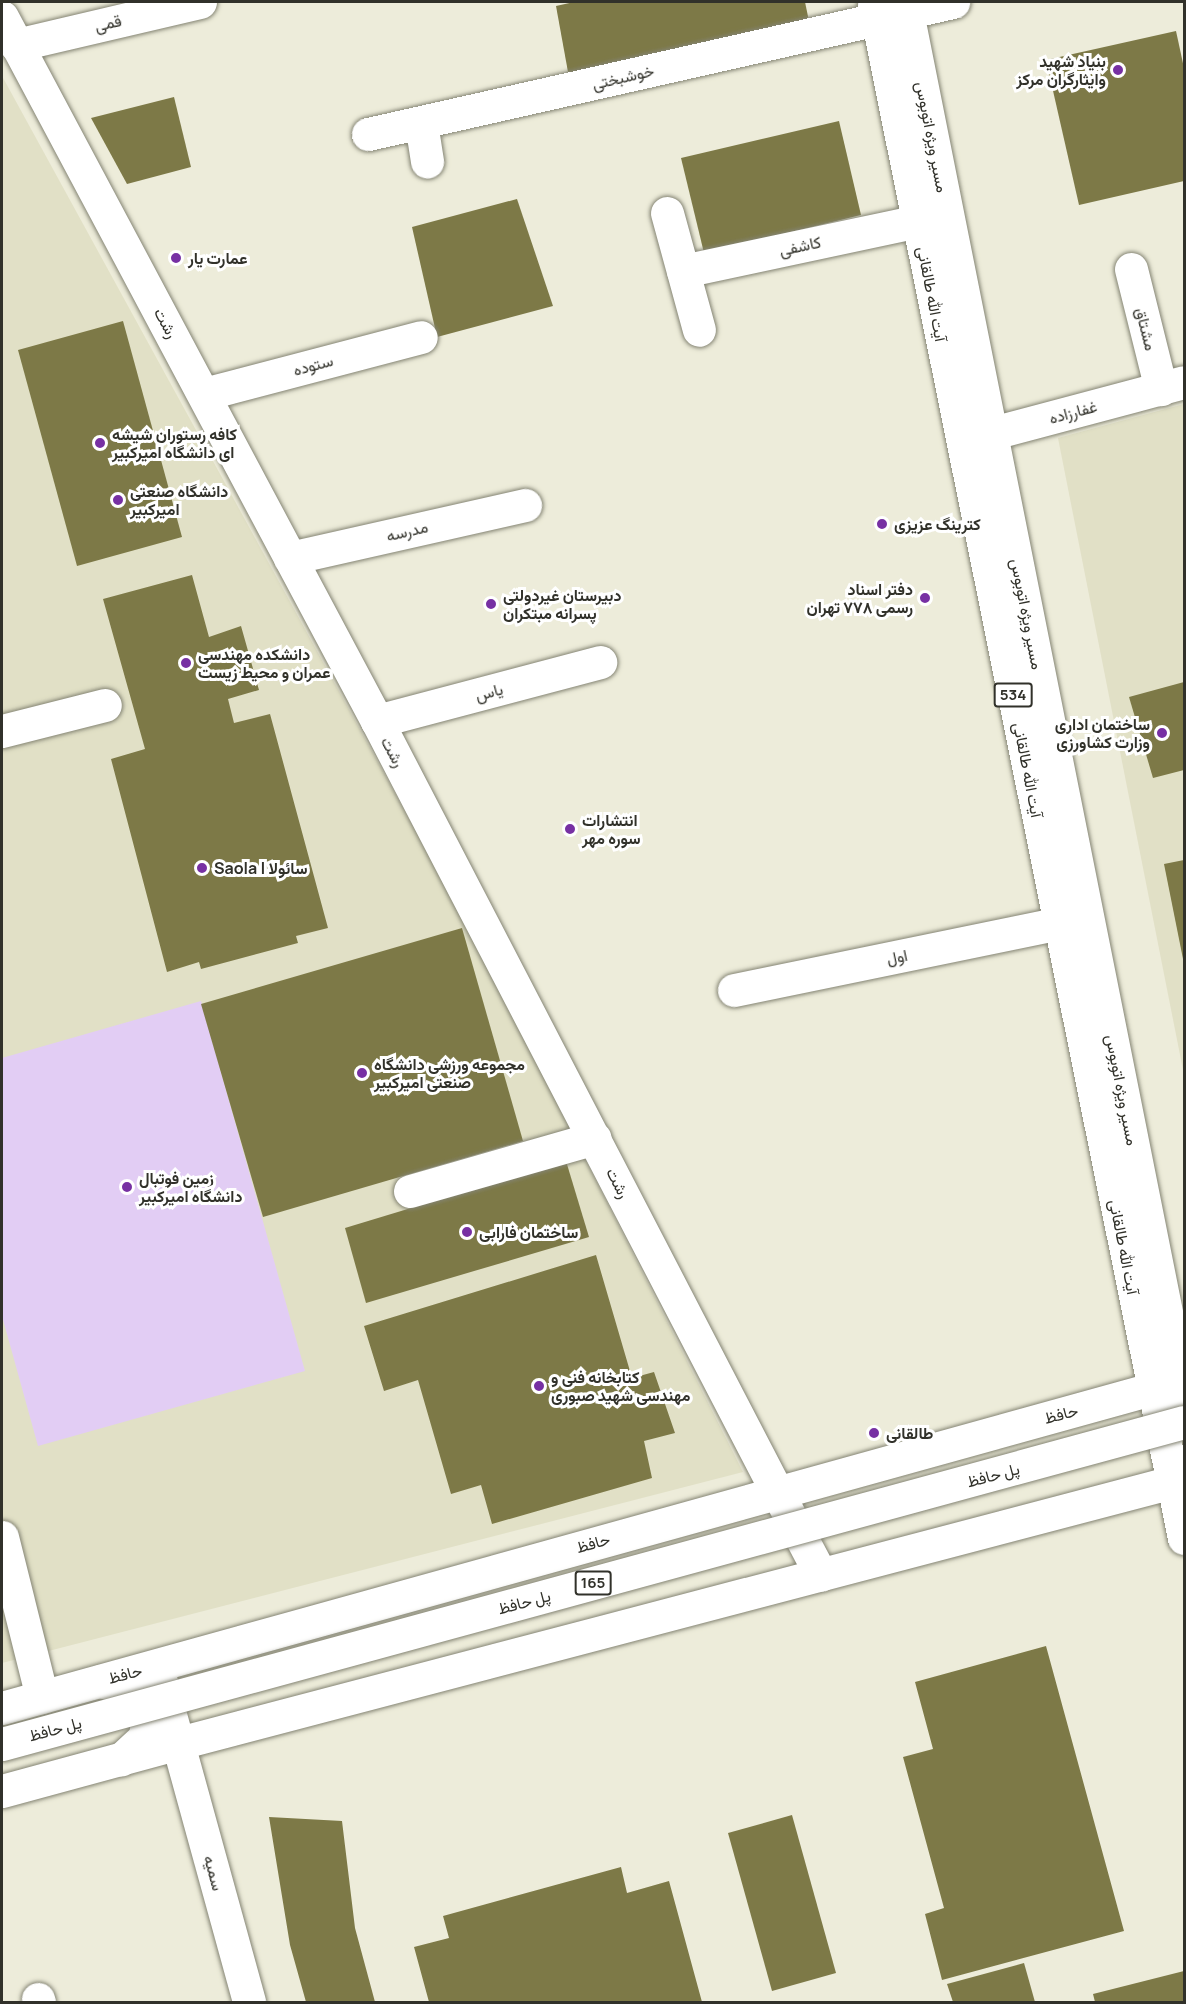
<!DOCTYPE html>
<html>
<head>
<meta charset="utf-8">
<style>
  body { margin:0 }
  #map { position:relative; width:1186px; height:2004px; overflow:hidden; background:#edecda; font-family:Manrope,Vazirmatn,sans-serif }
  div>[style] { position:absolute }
  .built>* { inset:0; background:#e1e0c6 }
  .green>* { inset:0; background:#e2cdf4 }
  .building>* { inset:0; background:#7d7947 }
  .roads { filter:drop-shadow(0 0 2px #848473) drop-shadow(0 0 2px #848473) }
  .minor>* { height:33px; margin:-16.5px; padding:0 16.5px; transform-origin:16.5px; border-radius:16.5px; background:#fff }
  .major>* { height:33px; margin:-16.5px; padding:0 16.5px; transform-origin:16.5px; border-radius:16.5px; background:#fff }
  .bridges { filter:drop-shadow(0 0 2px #848473) drop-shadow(0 0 2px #848473) }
  .major-bridge>* { height:33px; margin:-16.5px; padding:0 16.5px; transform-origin:16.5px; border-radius:16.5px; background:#fff }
  .dots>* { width:16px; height:16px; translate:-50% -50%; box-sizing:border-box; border:3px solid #fff; border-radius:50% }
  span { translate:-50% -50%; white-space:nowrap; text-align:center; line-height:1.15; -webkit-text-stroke:6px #fff; paint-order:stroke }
  .shield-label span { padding:2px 4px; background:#fff; border:2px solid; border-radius:4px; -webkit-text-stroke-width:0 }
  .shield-label { font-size:15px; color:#31312a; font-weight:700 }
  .street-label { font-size:16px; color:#31312a }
  .poi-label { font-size:16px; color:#31312a; font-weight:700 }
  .right { translate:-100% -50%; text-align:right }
  .left { translate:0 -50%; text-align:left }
  .frame { position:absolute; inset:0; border:3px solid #31312a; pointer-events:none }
</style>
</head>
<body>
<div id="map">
  <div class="built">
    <div style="clip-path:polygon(2px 76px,466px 923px,743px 1472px,2px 1663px)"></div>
    <div style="clip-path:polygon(1184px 404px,1184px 1075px,1058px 438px)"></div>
  </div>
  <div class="green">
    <div style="clip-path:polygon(201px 1001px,305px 1371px,38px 1446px,2px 1316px,2px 1058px)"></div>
  </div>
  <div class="building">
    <div style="clip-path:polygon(574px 2px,805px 2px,810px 26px,570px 83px,556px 6px)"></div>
    <div style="clip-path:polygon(1176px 31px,1184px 68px,1184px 181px,1079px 205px,1046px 60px)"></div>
    <div style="clip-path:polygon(174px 97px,191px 167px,127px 184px,91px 118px)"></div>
    <div style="clip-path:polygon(839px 121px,861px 215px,704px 253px,681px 158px)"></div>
    <div style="clip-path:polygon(517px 199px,553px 306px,437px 337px,412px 227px)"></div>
    <div style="clip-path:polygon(123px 321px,182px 537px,77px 566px,18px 350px)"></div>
    <div style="clip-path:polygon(192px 575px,209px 637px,241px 626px,259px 690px,228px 699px,234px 723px,270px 714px,328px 928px,296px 936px,298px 943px,201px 969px,199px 962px,167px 972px,111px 759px,145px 749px,103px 599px)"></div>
    <div style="clip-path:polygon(1184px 682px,1184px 770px,1153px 778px,1129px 697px)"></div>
    <div style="clip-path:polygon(1184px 860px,1184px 958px,1183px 959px,1164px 864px)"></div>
    <div style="clip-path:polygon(462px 928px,523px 1141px,263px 1217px,201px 1004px)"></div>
    <div style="clip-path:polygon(566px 1161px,589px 1237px,366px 1303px,345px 1228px)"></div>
    <div style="clip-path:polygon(596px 1255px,632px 1378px,654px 1372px,675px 1433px,644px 1441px,652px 1478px,492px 1524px,481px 1485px,451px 1494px,418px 1380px,384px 1391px,364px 1326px)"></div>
    <div style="clip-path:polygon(1046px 1646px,1124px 1931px,942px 1980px,925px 1914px,944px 1908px,903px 1757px,933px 1749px,915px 1682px)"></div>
    <div style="clip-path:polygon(792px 1815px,836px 1973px,772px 1991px,728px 1833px)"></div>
    <div style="clip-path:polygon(269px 1817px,342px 1821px,355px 1928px,375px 2002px,306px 2002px,290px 1945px)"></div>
    <div style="clip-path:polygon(621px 1867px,627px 1893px,669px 1881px,702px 2002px,429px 2002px,414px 1947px,449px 1938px,443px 1916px)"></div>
    <div style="clip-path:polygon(1024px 1963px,1035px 2002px,953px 2002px,947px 1984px)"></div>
    <div style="clip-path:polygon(1184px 1971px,1184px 2002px,1095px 2002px,1093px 1994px)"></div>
  </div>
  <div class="roads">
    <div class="minor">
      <div style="left:905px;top:2px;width:1428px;rotate:78.73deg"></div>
      <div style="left:2px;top:17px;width:798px;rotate:61.96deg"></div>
      <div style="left:377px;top:721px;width:869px;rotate:62.58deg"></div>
      <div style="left:16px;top:45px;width:189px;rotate:-13.2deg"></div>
      <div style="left:421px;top:123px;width:39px;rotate:81deg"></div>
      <div style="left:368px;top:134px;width:600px;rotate:-12.72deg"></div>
      <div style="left:667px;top:213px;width:121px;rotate:74.7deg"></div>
      <div style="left:1131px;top:269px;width:124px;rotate:76deg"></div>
      <div style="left:683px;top:271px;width:240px;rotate:-12deg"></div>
      <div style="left:204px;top:394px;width:224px;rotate:-14.7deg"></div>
      <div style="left:970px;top:439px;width:221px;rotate:-14.9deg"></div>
      <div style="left:290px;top:558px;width:241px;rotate:-12.7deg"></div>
      <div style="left:377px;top:721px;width:231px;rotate:-14.8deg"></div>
      <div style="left:2px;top:731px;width:106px;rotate:-14.2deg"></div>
      <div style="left:734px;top:990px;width:332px;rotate:-11.6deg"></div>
      <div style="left:410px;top:1191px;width:192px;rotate:-16deg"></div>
      <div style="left:2px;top:1537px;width:165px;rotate:76deg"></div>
      <div style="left:100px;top:1681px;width:35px;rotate:15deg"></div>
      <div style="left:134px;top:1690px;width:26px;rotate:58deg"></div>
      <div style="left:148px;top:1712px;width:25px;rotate:97deg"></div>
      <div style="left:145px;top:1737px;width:33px;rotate:137deg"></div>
      <div style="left:2px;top:1791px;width:183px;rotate:-15.2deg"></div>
      <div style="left:38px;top:1999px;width:3px;rotate:72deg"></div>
    </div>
    <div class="major">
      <div style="left:874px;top:2px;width:1567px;rotate:78.59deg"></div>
      <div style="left:783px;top:1503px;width:81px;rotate:62.2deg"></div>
      <div style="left:158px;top:1671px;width:343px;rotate:74.6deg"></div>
      <div style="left:2px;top:1708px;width:1227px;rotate:-15.51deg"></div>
      <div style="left:179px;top:1743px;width:1039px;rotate:-14.72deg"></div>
    </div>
  </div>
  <div class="bridges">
    <div class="major-bridge">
      <div style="left:2px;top:1744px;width:1225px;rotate:-15.24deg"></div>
    </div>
  </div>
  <div class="dots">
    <div style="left:1118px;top:70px;background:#7730a3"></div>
    <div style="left:176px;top:258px;background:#7730a3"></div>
    <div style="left:100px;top:443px;background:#7730a3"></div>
    <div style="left:118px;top:500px;background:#7730a3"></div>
    <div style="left:882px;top:524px;background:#7730a3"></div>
    <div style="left:925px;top:598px;background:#7730a3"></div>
    <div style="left:491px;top:604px;background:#7730a3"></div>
    <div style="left:186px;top:663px;background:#7730a3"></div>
    <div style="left:1162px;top:733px;background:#7730a3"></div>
    <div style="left:570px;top:829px;background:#7730a3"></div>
    <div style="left:202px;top:868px;background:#7730a3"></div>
    <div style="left:362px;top:1073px;background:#7730a3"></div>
    <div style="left:127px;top:1187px;background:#7730a3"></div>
    <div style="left:467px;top:1232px;background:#7730a3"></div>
    <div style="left:539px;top:1386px;background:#7730a3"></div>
    <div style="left:874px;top:1433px;background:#7730a3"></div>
  </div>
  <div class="shield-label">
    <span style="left:1013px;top:695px">534</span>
    <span style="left:593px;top:1583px">165</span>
  </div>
  <div class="street-label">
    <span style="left:108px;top:23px;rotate:-13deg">قمی</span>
    <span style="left:623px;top:77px;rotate:-13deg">خوشبختی</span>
    <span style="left:932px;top:137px;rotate:79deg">مسیر ویژه اتوبوس</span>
    <span style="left:800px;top:246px;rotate:-12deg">کاشفی</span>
    <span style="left:932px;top:294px;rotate:79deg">آیت الله طالقانی</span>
    <span style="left:166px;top:323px;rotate:62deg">رشت</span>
    <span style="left:1146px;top:329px;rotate:76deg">مشتاق</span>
    <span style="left:313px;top:365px;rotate:-15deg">ستوده</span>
    <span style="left:1073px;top:412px;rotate:-15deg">غفارزاده</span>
    <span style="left:407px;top:531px;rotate:-13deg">مدرسه</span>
    <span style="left:1027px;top:614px;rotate:79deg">مسیر ویژه اتوبوس</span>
    <span style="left:489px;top:692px;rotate:-15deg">یاس</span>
    <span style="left:393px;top:752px;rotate:62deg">رشت</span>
    <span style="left:1028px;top:770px;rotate:79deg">آیت الله طالقانی</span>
    <span style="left:897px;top:957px;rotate:-12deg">اول</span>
    <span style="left:1122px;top:1090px;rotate:79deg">مسیر ویژه اتوبوس</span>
    <span style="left:618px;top:1183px;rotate:63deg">رشت</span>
    <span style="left:1124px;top:1247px;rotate:79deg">آیت الله طالقانی</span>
    <span style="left:1061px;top:1414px;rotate:-15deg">حافظ</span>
    <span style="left:993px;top:1475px;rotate:-15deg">پل حافظ</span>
    <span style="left:593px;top:1543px;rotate:-16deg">حافظ</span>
    <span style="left:524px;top:1602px;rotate:-15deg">پل حافظ</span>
    <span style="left:125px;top:1674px;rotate:-15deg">حافظ</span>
    <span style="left:55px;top:1729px;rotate:-15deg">پل حافظ</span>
    <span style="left:214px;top:1873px;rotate:75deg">سمیه</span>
  </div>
  <div class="poi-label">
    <span class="right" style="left:1106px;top:70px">بنیاد شهید<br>وایثارگران مرکز</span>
    <span class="left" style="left:188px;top:258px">عمارت یار</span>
    <span class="left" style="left:112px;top:443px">کافه رستوران شیشه<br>ای دانشگاه امیرکبیر</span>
    <span class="left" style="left:130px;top:500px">دانشگاه صنعتی<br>امیرکبیر</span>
    <span class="left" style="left:894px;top:524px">کترینگ عزیزی</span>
    <span class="right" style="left:913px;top:598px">دفتر اسناد<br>رسمی ۷۷۸ تهران</span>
    <span class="left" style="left:503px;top:604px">دبیرستان غیردولتی<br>پسرانه مبتکران</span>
    <span class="left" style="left:198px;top:663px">دانشکده مهندسی<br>عمران و محیط زیست</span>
    <span class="right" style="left:1150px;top:733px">ساختمان اداری<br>وزارت کشاورزی</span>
    <span class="left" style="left:582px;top:829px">انتشارات<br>سوره مهر</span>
    <span class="left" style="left:214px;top:868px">Saola | سائولا</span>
    <span class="left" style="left:374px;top:1073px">مجموعه ورزشی دانشگاه<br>صنعتی امیرکبیر</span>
    <span class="left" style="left:139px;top:1187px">زمین فوتبال<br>دانشگاه امیرکبیر</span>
    <span class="left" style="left:479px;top:1232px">ساختمان فارابی</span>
    <span class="left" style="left:551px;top:1386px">کتابخانه فنی و<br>مهندسی شهید صبوری</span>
    <span class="left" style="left:886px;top:1433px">طالقانی</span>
  </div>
  <div class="frame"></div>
</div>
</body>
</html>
